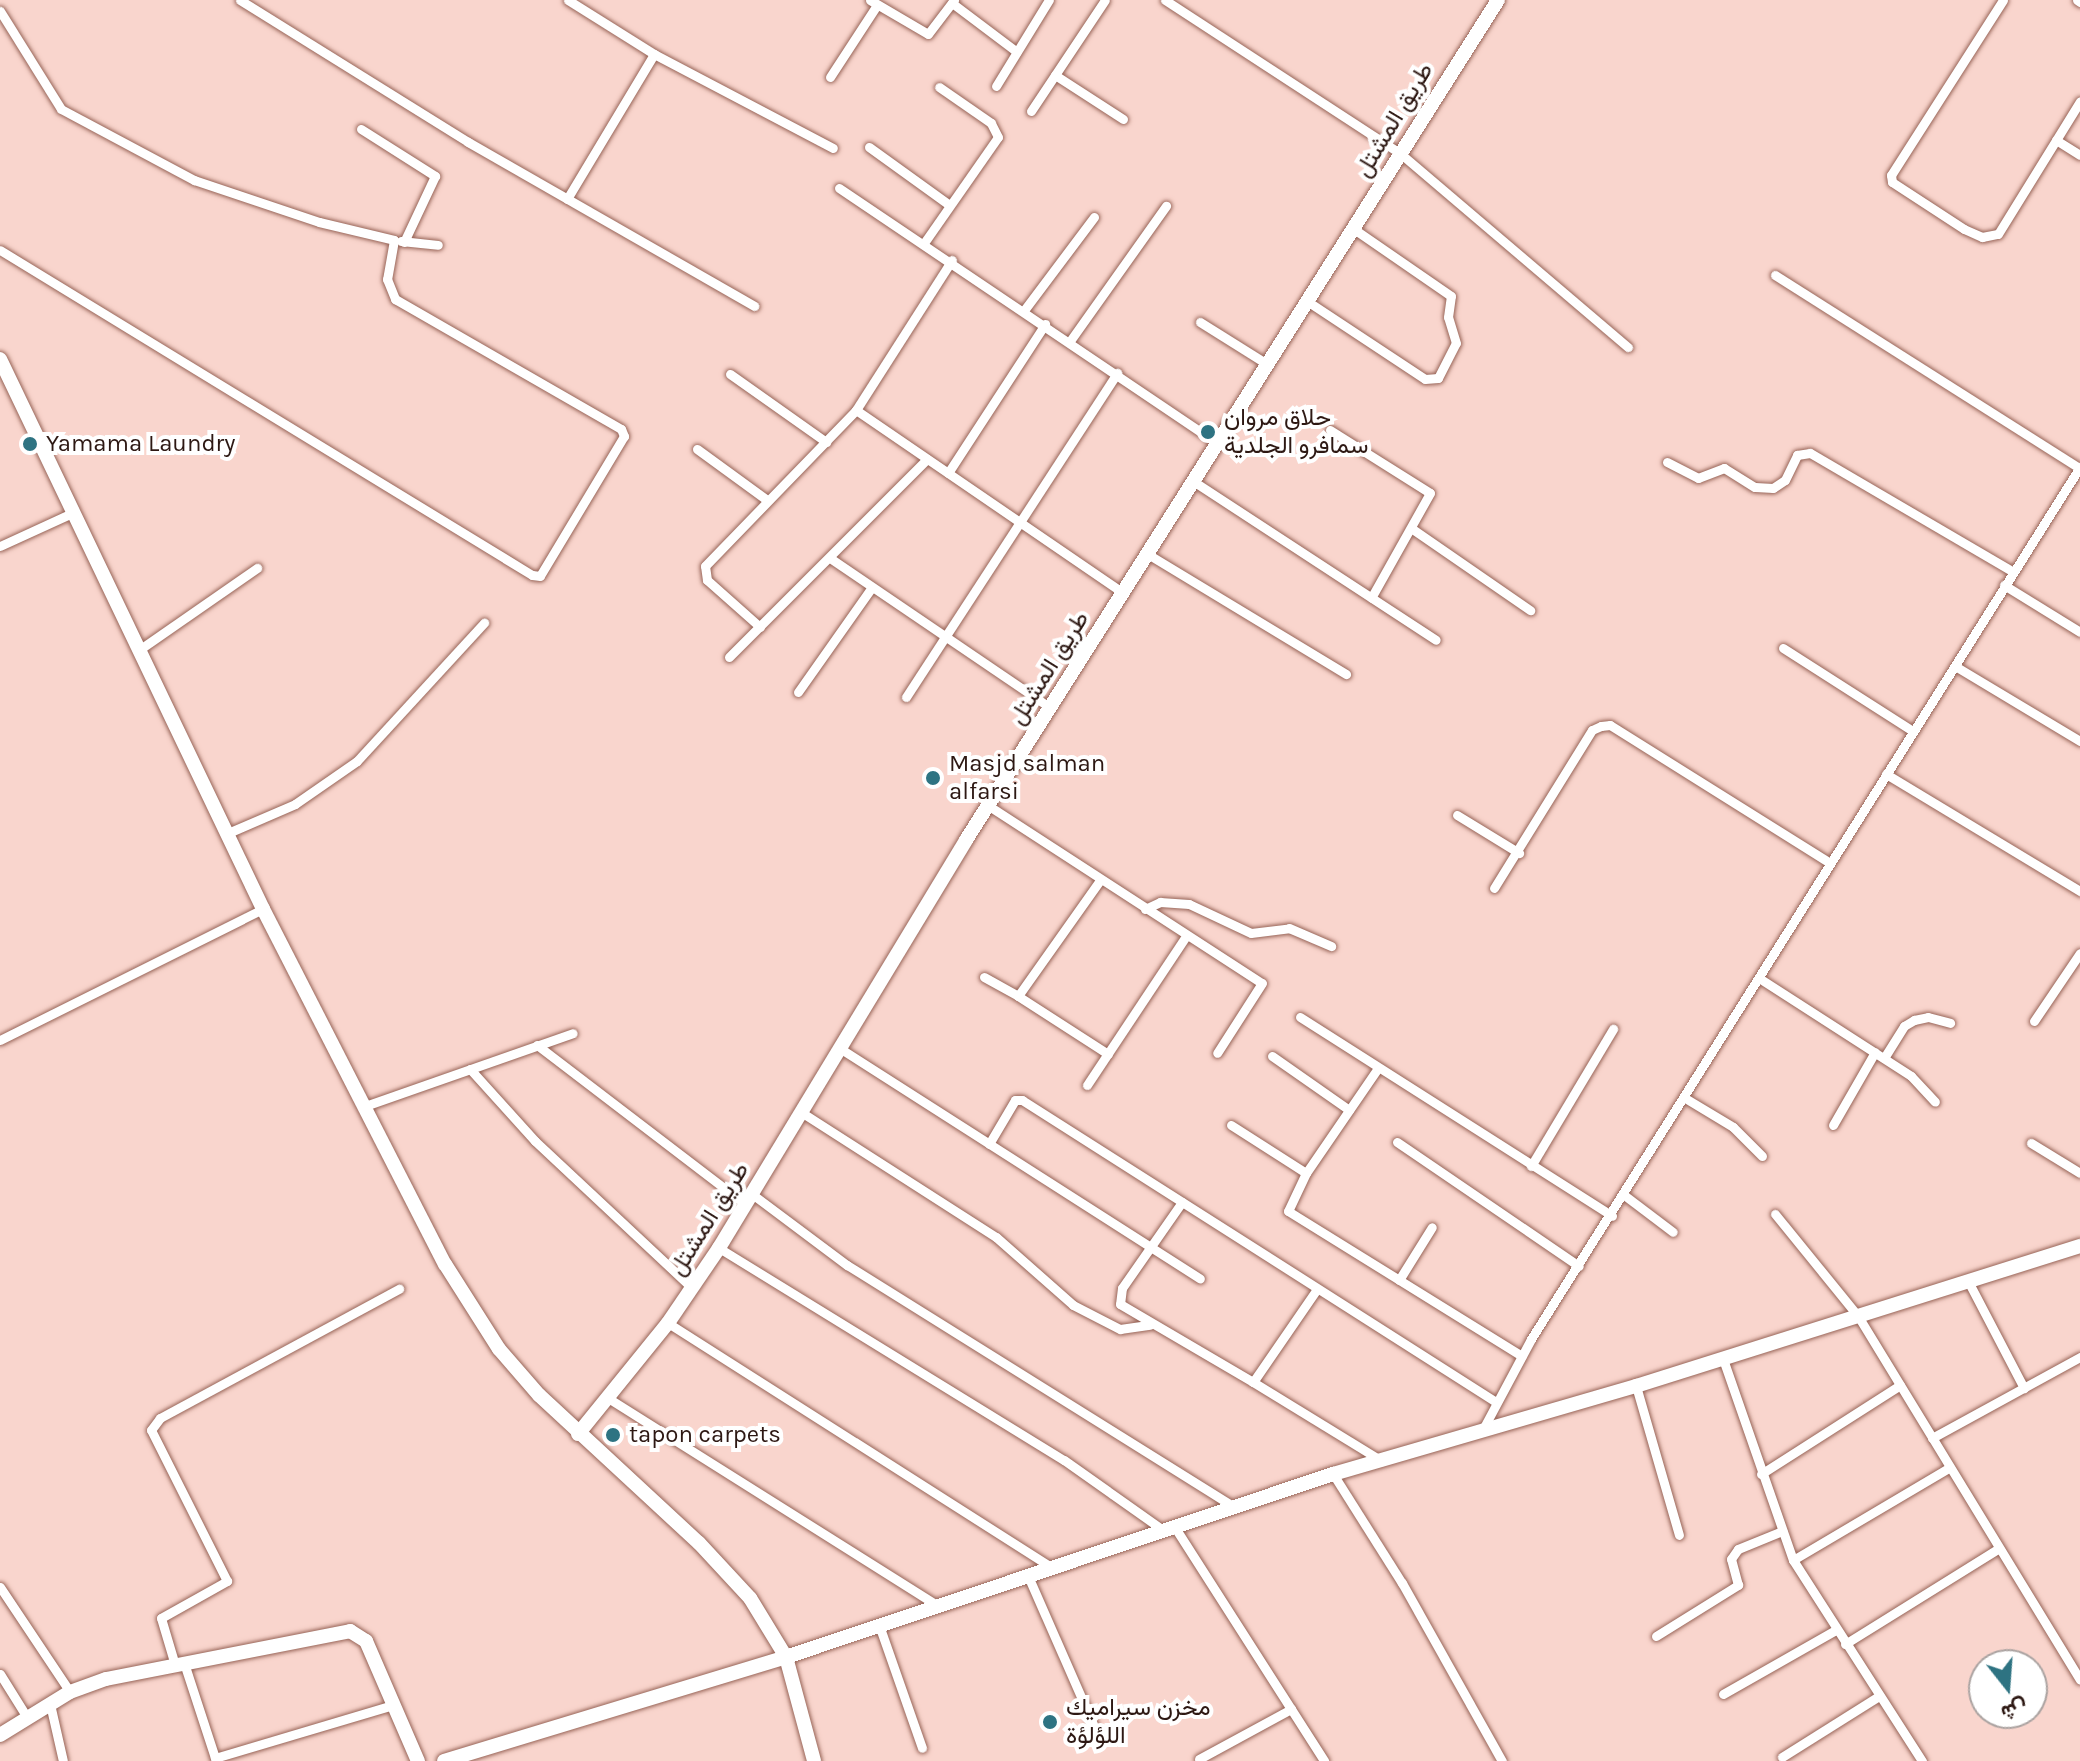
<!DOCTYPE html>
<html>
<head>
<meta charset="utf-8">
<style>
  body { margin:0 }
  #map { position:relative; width:2080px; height:1761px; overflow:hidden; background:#f9d5cd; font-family:Karla,Vazirmatn,sans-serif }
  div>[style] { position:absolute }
  .roads { filter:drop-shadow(0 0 2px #976457) drop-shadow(0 0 2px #976457) }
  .street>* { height:9px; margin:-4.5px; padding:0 4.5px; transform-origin:4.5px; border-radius:4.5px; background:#fff }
  .secondary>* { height:14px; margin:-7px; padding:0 7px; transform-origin:7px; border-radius:7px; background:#fff }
  .dots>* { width:22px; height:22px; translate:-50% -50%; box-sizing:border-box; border:4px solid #fff; border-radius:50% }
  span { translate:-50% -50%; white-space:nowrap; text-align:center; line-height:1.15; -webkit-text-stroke:8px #fff; paint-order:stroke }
  .street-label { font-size:24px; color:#2d1813 }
  .poi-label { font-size:24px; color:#2d1813 }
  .left { translate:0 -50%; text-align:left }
  .north { position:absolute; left:1968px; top:1649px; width:80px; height:80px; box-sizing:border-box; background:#fff; border:2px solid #aba3a1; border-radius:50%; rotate:163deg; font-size:22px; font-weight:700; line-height:32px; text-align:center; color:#2d1813 }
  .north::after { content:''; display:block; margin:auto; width:28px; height:36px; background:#2e7382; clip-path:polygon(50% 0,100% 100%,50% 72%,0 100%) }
</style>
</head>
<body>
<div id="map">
  <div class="roads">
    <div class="street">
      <div style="left:240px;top:0;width:269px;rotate:31.9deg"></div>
      <div style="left:468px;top:142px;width:330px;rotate:29.8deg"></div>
      <div style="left:568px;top:0;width:102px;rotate:32.1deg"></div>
      <div style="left:654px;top:54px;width:202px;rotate:27.7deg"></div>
      <div style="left:870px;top:0;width:67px;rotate:30.4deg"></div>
      <div style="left:928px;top:34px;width:43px;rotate:-52.6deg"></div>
      <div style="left:1165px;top:0;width:282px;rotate:33.1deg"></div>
      <div style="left:1401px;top:154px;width:298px;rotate:40.4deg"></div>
      <div style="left:2003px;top:0;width:208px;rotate:122.6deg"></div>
      <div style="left:1891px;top:175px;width:7px;rotate:82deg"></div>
      <div style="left:1892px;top:182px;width:86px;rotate:33.1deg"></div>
      <div style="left:1964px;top:229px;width:20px;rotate:24deg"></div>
      <div style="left:1982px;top:237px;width:16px;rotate:-11deg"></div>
      <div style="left:1998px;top:234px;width:156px;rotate:-58.3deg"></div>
      <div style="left:2077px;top:0;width:4px;rotate:34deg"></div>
      <div style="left:952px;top:3px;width:81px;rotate:37deg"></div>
      <div style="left:0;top:11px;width:115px;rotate:58.1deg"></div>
      <div style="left:61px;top:109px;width:151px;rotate:28.1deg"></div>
      <div style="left:194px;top:180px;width:132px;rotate:18.6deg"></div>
      <div style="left:319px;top:222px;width:77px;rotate:13.5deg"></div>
      <div style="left:394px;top:240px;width:40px;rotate:100deg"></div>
      <div style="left:387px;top:279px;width:22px;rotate:68deg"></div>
      <div style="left:395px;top:299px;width:261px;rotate:29.9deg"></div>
      <div style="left:621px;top:429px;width:8px;rotate:67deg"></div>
      <div style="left:624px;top:436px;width:163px;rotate:121deg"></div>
      <div style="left:540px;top:576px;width:8px;rotate:-173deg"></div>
      <div style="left:532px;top:575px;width:623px;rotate:-148.58deg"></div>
      <div style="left:1055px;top:75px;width:81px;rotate:32.9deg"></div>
      <div style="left:830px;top:77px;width:86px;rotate:-56.9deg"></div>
      <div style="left:996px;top:86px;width:101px;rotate:-58.4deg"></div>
      <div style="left:1031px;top:111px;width:133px;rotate:-56.3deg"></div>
      <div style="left:361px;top:129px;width:88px;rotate:32.4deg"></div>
      <div style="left:435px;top:176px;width:73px;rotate:115.2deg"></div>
      <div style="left:2056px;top:140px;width:28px;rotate:32deg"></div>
      <div style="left:869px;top:147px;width:97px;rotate:35.8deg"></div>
      <div style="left:839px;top:188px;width:456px;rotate:34deg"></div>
      <div style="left:567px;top:199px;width:169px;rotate:-59deg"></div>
      <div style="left:401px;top:241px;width:37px;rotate:6deg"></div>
      <div style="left:924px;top:243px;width:129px;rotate:-55.1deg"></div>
      <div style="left:998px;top:137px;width:16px;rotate:-117deg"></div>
      <div style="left:991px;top:123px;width:63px;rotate:-145.3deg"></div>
      <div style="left:1775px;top:275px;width:360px;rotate:32.4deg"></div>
      <div style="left:1307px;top:301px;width:141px;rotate:33.5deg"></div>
      <div style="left:1425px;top:379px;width:13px;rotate:-4deg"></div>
      <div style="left:1438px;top:378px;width:39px;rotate:-63deg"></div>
      <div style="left:1456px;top:343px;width:27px;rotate:-107deg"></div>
      <div style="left:1448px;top:317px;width:21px;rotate:-82deg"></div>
      <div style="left:1451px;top:296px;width:118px;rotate:-145.4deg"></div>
      <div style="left:1025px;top:309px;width:115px;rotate:-53.1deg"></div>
      <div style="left:1200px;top:322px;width:79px;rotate:32.1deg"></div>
      <div style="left:1070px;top:341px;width:166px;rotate:-54.6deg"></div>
      <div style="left:730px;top:374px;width:118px;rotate:35.3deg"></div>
      <div style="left:856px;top:410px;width:324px;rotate:34.4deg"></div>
      <div style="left:1330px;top:430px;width:118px;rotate:32.2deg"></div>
      <div style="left:1430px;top:493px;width:120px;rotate:119.3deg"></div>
      <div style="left:697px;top:449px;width:87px;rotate:36.1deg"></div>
      <div style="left:1667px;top:462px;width:35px;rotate:27deg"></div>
      <div style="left:1698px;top:478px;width:28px;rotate:-21deg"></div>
      <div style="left:1724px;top:468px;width:36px;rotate:32deg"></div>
      <div style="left:1755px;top:487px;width:18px;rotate:3deg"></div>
      <div style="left:1773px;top:488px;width:14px;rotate:-34deg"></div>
      <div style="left:1785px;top:480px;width:28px;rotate:-64deg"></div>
      <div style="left:1797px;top:455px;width:13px;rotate:-9deg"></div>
      <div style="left:1810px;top:453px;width:234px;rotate:30.3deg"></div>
      <div style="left:948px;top:473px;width:178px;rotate:-56.9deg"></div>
      <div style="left:1193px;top:481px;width:290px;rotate:33.2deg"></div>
      <div style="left:1411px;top:528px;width:145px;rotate:34.6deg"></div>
      <div style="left:0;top:546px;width:79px;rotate:-24.6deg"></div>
      <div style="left:1146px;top:553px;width:234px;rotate:31.2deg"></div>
      <div style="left:830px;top:558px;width:267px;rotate:34.2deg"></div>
      <div style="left:2004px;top:585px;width:89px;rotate:31.7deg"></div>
      <div style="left:760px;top:627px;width:71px;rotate:-138.4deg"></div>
      <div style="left:707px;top:580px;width:14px;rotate:-98deg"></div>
      <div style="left:705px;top:566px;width:217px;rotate:-45.9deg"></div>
      <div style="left:856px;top:410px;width:178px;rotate:-57.4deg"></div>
      <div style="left:1783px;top:648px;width:154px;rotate:32.6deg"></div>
      <div style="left:139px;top:650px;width:144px;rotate:-34.8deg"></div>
      <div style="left:729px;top:657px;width:280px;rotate:-45deg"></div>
      <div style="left:1955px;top:666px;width:146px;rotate:31deg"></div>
      <div style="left:798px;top:692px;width:128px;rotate:-54.8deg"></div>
      <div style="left:906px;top:697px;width:387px;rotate:-56.9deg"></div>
      <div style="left:1886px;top:774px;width:227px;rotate:31.1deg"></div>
      <div style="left:989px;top:806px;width:325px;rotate:33deg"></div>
      <div style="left:1262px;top:983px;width:83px;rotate:122.7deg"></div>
      <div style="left:1457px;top:815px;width:73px;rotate:31.5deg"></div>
      <div style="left:228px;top:833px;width:73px;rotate:-23.4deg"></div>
      <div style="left:295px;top:804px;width:75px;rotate:-34.7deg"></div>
      <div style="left:357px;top:761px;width:188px;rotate:-47.4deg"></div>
      <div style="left:1494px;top:888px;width:186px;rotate:-58.2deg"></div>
      <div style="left:1592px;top:730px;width:10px;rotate:-24deg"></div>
      <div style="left:1601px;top:726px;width:9px;rotate:-6deg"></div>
      <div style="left:1610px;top:725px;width:260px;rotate:32.1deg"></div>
      <div style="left:1145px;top:909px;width:17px;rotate:-25deg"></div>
      <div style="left:1160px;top:902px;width:29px;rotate:4deg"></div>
      <div style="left:1189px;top:904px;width:68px;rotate:25.1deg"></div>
      <div style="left:1251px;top:933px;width:38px;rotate:-7deg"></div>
      <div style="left:1289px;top:928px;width:46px;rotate:23.2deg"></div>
      <div style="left:984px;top:977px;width:39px;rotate:29deg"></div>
      <div style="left:1018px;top:996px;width:142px;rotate:-54.7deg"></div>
      <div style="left:1759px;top:978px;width:181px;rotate:32.8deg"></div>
      <div style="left:1911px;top:1076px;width:35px;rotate:47deg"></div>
      <div style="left:1018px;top:996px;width:107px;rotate:32.8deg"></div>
      <div style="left:1300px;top:1017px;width:370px;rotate:32.5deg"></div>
      <div style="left:2034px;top:1021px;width:82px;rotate:-55.9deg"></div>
      <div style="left:0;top:1040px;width:294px;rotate:-26.5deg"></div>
      <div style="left:537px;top:1045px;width:263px;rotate:37.4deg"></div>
      <div style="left:841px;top:1049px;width:426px;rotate:32.6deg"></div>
      <div style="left:1272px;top:1056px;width:94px;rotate:35deg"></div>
      <div style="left:1884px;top:1058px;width:38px;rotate:-58deg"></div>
      <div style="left:1904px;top:1026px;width:12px;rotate:-31deg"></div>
      <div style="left:1914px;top:1020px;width:14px;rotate:-12deg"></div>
      <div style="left:1928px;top:1017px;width:23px;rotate:15deg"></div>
      <div style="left:1378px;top:1068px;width:127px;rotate:124.4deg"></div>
      <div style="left:1306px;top:1173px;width:42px;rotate:115.3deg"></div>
      <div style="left:1288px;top:1211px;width:275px;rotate:31.8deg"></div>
      <div style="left:470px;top:1069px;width:97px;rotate:47.9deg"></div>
      <div style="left:535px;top:1141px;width:215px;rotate:43.1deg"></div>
      <div style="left:1087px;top:1085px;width:179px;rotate:-56.4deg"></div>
      <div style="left:1685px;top:1098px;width:56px;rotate:31.1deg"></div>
      <div style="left:1733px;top:1127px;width:41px;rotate:45deg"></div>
      <div style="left:365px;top:1106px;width:220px;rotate:-19.3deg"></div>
      <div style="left:801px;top:1112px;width:232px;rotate:32.7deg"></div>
      <div style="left:996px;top:1237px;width:103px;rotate:41.4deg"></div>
      <div style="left:1073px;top:1305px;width:53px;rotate:27.1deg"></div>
      <div style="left:1120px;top:1329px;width:30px;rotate:-8deg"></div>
      <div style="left:1231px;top:1125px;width:89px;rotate:32.6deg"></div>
      <div style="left:1833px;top:1125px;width:84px;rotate:-60.1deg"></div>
      <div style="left:1397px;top:1142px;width:220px;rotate:34.3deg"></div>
      <div style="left:2031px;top:1143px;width:57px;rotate:31.5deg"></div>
      <div style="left:989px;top:1144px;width:51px;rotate:-59.4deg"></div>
      <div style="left:1015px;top:1100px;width:7px"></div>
      <div style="left:1022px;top:1100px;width:562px;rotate:32.5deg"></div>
      <div style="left:1531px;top:1166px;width:160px;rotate:-59.1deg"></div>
      <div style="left:752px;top:1194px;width:119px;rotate:36.8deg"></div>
      <div style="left:847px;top:1265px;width:455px;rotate:32deg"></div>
      <div style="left:1624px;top:1195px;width:61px;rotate:37.1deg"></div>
      <div style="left:1182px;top:1202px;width:105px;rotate:124.9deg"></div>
      <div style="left:1122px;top:1288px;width:16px;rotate:97deg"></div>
      <div style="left:1120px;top:1304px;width:154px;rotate:30.4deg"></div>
      <div style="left:1775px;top:1214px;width:132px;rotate:50.9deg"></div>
      <div style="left:1858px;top:1316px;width:426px;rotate:58.6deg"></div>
      <div style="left:719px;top:1248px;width:405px;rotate:31.6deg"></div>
      <div style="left:1064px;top:1460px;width:121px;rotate:35.3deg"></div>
      <div style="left:1399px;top:1280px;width:62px;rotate:-58.1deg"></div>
      <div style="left:1968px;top:1281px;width:121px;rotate:62.4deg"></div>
      <div style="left:1317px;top:1289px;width:113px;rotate:124.5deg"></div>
      <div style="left:1253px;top:1382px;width:151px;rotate:31.5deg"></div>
      <div style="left:668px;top:1323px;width:456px;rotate:32.5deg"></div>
      <div style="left:1723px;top:1359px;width:213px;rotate:70.8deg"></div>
      <div style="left:1793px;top:1560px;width:239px;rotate:57.3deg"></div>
      <div style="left:1636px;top:1386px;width:155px;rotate:73.9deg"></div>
      <div style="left:608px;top:1398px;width:390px;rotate:32.2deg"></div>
      <div style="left:1483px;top:1429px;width:102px;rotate:-61.9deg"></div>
      <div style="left:1531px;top:1339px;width:1030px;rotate:-57.81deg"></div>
      <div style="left:1932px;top:1438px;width:169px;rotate:-28.7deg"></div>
      <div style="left:1333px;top:1474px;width:129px;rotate:57.7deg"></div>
      <div style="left:1402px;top:1583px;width:204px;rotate:60.7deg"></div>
      <div style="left:1761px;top:1474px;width:165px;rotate:-32.6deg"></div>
      <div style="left:1174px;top:1526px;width:279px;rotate:57.4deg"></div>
      <div style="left:1793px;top:1560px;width:182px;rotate:-30.6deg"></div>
      <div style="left:1028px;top:1576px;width:162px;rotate:66.3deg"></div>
      <div style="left:0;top:1587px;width:126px;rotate:56.3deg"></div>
      <div style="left:879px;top:1625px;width:130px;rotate:70.7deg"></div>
      <div style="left:1656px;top:1636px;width:97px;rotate:-31.9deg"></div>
      <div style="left:1738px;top:1585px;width:27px;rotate:-105deg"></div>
      <div style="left:1731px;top:1559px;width:12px;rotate:-55deg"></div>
      <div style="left:1738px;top:1549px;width:48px;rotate:-22.2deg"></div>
      <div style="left:1845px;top:1644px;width:181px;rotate:-31.9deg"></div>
      <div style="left:184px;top:1663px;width:103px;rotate:71.9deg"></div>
      <div style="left:175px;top:1665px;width:49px;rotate:-106.6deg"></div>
      <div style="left:161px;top:1618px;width:76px;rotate:-29.3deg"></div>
      <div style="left:227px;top:1581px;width:169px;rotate:-116.7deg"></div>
      <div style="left:151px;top:1430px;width:15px;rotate:-53deg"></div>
      <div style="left:160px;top:1418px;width:272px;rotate:-28.4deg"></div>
      <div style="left:0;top:1674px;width:53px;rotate:58.1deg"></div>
      <div style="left:1723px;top:1694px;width:128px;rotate:-29.6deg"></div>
      <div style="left:50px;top:1704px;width:58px;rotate:77.2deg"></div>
      <div style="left:1782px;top:1757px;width:115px;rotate:-32.2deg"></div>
      <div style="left:215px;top:1758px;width:186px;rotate:-16.6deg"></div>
      <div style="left:1199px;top:1759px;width:105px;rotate:-28.5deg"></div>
    </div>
    <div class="secondary">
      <div style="left:0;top:359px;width:610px;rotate:64.44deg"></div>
      <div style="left:263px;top:909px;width:399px;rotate:62.9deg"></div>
      <div style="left:445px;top:1264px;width:101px;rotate:57.6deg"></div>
      <div style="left:499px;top:1349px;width:61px;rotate:49deg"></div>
      <div style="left:539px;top:1395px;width:218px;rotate:42.8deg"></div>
      <div style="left:699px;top:1543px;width:75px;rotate:47.2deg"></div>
      <div style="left:750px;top:1598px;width:69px;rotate:58.6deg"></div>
      <div style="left:786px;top:1657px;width:108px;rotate:74.9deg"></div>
      <div style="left:578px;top:1434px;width:143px;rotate:-51deg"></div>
      <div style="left:668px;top:1323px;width:91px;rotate:-55.8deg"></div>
      <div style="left:719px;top:1248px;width:477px;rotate:-58.8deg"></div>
      <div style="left:966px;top:840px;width:994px;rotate:-57.65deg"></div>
      <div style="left:0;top:1735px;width:82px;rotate:-31.6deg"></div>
      <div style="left:70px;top:1692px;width:38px;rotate:-20deg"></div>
      <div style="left:106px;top:1679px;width:249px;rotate:-11.1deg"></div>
      <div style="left:350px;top:1631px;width:19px;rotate:32deg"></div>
      <div style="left:366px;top:1641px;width:131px;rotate:66.6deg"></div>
      <div style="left:444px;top:1761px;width:357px;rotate:-16.9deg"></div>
      <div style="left:786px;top:1657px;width:577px;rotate:-18.5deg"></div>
      <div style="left:1333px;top:1474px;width:316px;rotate:-16.2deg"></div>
      <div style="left:1636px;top:1386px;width:466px;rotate:-17.5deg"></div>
    </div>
  </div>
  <div class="dots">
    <div style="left:1208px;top:432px;background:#2e7382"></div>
    <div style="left:30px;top:444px;background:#2e7382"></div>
    <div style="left:933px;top:778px;background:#2e7382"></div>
    <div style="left:613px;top:1435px;background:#2e7382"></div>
    <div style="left:1050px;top:1722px;background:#2e7382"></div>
  </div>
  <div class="street-label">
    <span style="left:1394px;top:120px;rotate:-59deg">طريق المشتل</span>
    <span style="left:1049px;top:668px;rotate:-58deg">طريق المشتل</span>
    <span style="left:709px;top:1219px;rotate:-58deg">طريق المشتل</span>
  </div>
  <div class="poi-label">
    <span class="left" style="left:1224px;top:432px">حلاق مروان<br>سمافرو الجلدية</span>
    <span class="left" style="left:46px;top:444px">Yamama Laundry</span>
    <span class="left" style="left:949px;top:778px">Masjd salman<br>alfarsi</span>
    <span class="left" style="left:629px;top:1435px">tapon carpets</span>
    <span class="left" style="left:1066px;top:1722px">مخزن سيراميك<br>اللؤلؤة</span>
  </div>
  <div class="north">ش</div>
</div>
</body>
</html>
